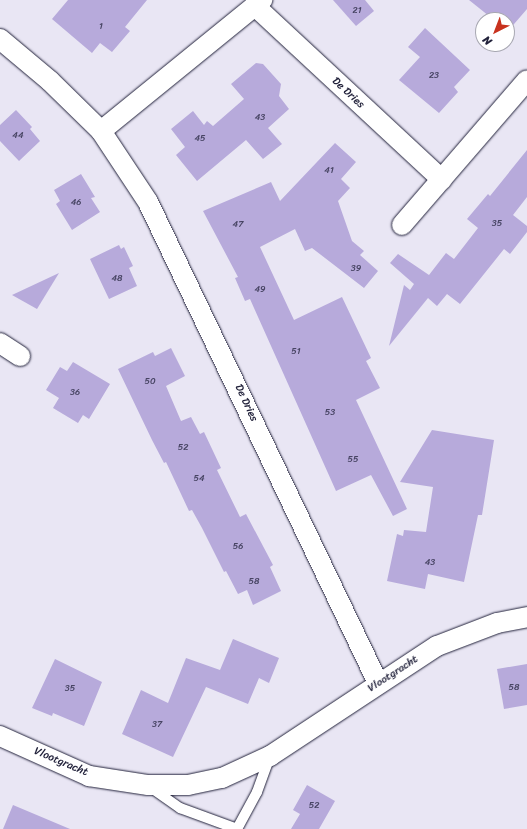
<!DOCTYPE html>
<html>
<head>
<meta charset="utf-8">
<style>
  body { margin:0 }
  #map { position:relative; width:527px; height:829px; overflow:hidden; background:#e9e6f4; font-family:Sriracha,sans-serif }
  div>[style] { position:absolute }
  .building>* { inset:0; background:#b7aadb }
  .roads { filter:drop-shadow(0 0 1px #22223b) drop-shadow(0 0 1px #22223b) }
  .lane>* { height:10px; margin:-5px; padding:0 5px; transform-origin:5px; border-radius:5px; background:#fff }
  .street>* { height:20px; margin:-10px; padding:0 10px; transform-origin:10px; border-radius:10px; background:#fff }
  span { translate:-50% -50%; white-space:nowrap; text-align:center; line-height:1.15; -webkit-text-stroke:4px #fff; paint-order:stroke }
  .number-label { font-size:9px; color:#474463 }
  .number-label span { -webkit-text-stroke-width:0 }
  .street-label { font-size:11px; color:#22223b }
  .north { position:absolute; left:475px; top:12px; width:40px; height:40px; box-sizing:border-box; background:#fff; border:1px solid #a7a7b1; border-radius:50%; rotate:222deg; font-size:11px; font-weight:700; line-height:16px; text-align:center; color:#22223b }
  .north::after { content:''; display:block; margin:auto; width:14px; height:18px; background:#c8321e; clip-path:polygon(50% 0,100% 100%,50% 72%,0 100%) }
</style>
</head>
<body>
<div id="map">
  <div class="building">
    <div style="clip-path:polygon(68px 0,147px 0,125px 27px,130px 31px,112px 52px,100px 43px,92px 53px,52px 19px)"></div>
    <div style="clip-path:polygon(333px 0,365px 0,374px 11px,356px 26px)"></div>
    <div style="clip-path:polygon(469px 0,527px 0,527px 9px,508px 31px,507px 20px,494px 20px)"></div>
    <div style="clip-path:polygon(425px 28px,470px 70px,454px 87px,458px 92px,439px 113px,399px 80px,420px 57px,408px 47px)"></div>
    <div style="clip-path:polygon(256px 63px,263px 64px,281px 84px,279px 96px,289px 109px,268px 128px,282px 144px,263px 159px,246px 140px,197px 181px,176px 155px,185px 147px,171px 129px,193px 111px,204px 125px,207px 121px,213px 126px,244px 99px,231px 84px)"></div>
    <div style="clip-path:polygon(16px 110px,32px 127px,30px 129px,40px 141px,19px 161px,0 141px,0 125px)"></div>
    <div style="clip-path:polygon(335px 143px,356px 162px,341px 179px,350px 188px,338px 201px,352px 241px,364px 251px,360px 255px,378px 271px,364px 288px,312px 248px,305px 251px,295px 229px,260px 247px,294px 320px,342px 297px,371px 358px,366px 361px,380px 388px,356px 400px,407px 509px,393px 516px,371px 475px,336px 491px,250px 299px,245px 301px,235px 278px,238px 277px,203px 211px,271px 182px,280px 201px)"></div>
    <div style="clip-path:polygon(527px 150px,527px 197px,513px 215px,527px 226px,527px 232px,510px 254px,504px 249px,460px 304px,447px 294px,437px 306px,428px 298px,389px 346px,404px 285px,410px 290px,414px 284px,390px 263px,398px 254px,429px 275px,446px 253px,454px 259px,478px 228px,467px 219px,488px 194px,490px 196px)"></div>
    <div style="clip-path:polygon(81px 174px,95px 197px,91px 198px,100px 212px,72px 230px,56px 204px,60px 201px,54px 190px)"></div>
    <div style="clip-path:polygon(119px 245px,121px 249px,124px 247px,133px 266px,129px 268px,137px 286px,109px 299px,90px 259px)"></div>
    <div style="clip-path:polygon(59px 273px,37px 309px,12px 295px)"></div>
    <div style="clip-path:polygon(171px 348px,185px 376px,166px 386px,181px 421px,191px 417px,200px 434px,204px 432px,221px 468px,217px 470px,240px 517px,246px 514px,273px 565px,270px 567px,281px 591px,253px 605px,247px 590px,238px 594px,226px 571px,224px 572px,202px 528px,192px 510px,189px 511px,166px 462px,164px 463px,152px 440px,118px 369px,153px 352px,155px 356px)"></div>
    <div style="clip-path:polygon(73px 362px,110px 384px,89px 419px,83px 415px,78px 423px,53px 408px,59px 398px,46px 390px,60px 367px,67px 371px)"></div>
    <div style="clip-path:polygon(432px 430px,494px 440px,482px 515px,478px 515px,464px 582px,428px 574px,425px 589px,387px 581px,397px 534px,403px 536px,404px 530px,426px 532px,433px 487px,400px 482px)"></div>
    <div style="clip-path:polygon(233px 639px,279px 658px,269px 683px,259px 678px,248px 704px,206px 687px,173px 757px,122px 734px,141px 690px,168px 703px,186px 658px,220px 670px)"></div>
    <div style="clip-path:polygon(55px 659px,102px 682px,84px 726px,53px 713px,52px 716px,32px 708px)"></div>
    <div style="clip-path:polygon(527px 664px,527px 705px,504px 709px,497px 669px)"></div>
    <div style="clip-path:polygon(307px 785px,335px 801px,319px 829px,291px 829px,300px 814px,293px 810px)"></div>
    <div style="clip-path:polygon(13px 805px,70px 829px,3px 829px)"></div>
  </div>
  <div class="roads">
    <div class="lane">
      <div style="left:150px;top:787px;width:37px;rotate:35deg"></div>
      <div style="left:180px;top:808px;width:61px;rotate:20.2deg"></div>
      <div style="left:237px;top:829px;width:42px;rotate:-61.6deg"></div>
      <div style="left:257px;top:792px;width:38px;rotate:-70deg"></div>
    </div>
    <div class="street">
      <div style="left:255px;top:6px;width:255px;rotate:42.9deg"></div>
      <div style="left:0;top:39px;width:65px;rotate:40deg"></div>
      <div style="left:50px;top:81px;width:71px;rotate:44.4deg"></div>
      <div style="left:101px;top:131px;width:85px;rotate:56.5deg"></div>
      <div style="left:148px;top:202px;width:533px;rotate:64.44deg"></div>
      <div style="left:101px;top:131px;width:208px;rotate:-39.1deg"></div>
      <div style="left:402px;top:225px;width:191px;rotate:-49.2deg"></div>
      <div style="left:0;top:343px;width:24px;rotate:33deg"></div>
      <div style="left:0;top:736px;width:98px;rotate:24.2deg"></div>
      <div style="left:89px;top:776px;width:60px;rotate:8.7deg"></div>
      <div style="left:148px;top:785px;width:40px"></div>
      <div style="left:188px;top:785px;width:35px;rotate:-12deg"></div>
      <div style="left:222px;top:778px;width:53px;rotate:-24.6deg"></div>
      <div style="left:270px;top:756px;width:200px;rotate:-33.4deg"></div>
      <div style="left:437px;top:646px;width:64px;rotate:-21deg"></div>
      <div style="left:497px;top:623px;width:31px;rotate:-11deg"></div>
    </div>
  </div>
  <div class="number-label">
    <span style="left:357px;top:10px">21</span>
    <span style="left:101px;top:26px">1</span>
    <span style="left:434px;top:75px">23</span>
    <span style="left:260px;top:117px">43</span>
    <span style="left:18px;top:135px">44</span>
    <span style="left:200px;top:138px">45</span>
    <span style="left:329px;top:170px">41</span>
    <span style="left:76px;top:202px">46</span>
    <span style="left:497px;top:223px">35</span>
    <span style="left:238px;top:224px">47</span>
    <span style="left:356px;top:268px">39</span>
    <span style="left:117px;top:278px">48</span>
    <span style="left:260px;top:289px">49</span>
    <span style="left:296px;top:351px">51</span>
    <span style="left:150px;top:381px">50</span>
    <span style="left:75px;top:392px">36</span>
    <span style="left:330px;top:412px">53</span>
    <span style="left:183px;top:447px">52</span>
    <span style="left:353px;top:459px">55</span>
    <span style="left:199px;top:478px">54</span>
    <span style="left:238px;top:546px">56</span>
    <span style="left:430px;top:562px">43</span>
    <span style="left:254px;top:581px">58</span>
    <span style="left:514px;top:687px">58</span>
    <span style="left:70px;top:688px">35</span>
    <span style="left:157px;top:724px">37</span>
    <span style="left:314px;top:805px">52</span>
  </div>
  <div class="street-label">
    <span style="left:348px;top:93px;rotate:43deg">De Dries</span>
    <span style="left:246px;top:403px;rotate:65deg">De Dries</span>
    <span style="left:393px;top:674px;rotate:-33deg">Vlootgracht</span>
    <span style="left:61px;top:762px;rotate:23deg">Vlootgracht</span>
  </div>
  <div class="north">N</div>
</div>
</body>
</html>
